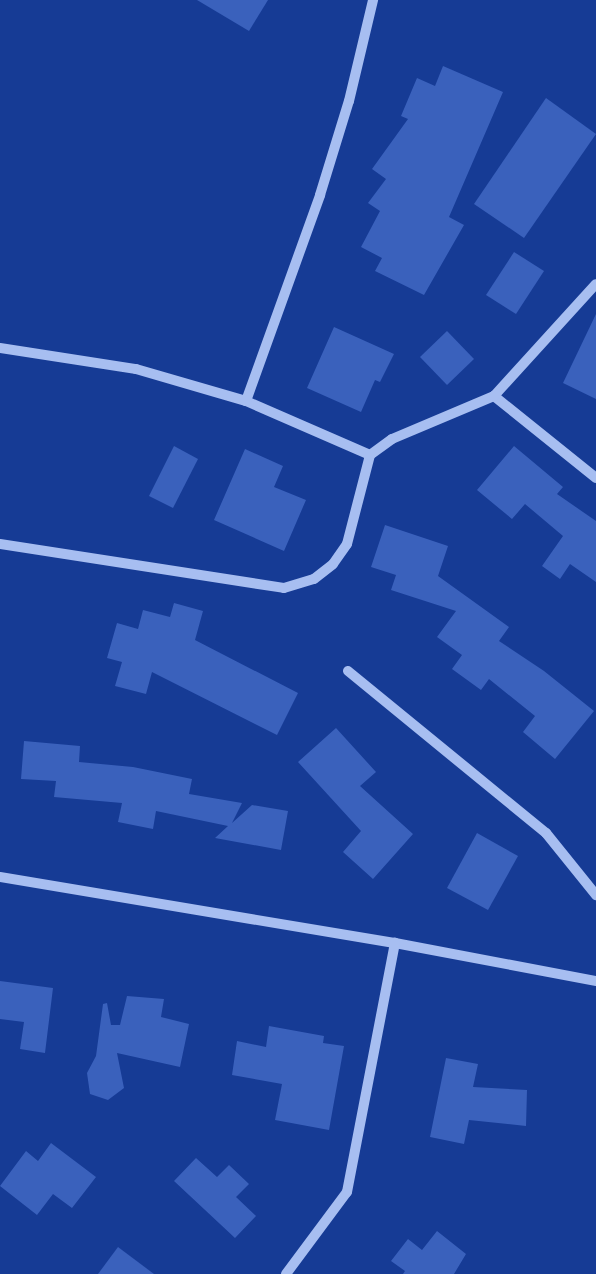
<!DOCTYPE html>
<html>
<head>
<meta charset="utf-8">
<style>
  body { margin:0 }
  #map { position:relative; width:596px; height:1274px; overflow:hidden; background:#163b95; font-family:"Sofia Sans Condensed",sans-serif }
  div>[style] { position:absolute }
  .building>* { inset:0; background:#3a61bc }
  .minor>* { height:10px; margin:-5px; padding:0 5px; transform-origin:5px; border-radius:5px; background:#a7bef1 }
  span { translate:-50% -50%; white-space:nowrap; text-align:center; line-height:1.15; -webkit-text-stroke:4.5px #163b95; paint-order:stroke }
</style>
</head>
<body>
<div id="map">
  <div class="building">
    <div style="clip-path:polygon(197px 0,268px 0,249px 31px)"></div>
    <div style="clip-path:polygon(443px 66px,503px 92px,449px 217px,464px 225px,424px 295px,375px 271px,382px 258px,361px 247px,380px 211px,368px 203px,386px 179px,372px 169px,408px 119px,401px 116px,417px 78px,435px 86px)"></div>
    <div style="clip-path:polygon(546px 98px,596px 134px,524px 238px,474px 204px)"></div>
    <div style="clip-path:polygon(514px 252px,544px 271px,516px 314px,486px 295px)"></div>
    <div style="clip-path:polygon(596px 314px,596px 399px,563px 383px)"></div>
    <div style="clip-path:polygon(334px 327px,394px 354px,380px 382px,375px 380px,361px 412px,307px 388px)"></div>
    <div style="clip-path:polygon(447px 331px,474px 359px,447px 385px,420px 357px)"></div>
    <div style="clip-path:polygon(174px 446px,198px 459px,173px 508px,149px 496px)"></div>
    <div style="clip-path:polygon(514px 446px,563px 487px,557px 494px,596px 521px,596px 582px,570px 564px,560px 579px,542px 566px,563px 536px,525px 504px,512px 519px,477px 490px)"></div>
    <div style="clip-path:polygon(245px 449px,283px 466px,274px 487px,306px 500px,284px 551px,214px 520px)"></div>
    <div style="clip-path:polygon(385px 525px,448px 546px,438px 576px,509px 627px,499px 641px,544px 671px,594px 711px,555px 759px,523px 732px,535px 716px,489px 679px,481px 690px,452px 669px,462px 655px,437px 637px,456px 611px,391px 590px,396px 575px,371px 567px)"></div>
    <div style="clip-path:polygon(174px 603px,203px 611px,195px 640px,298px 693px,277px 735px,152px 672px,146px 694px,115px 686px,122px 662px,107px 658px,117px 623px,138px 629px,143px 610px,170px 617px)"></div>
    <div style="clip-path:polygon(336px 728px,376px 772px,360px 786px,413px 834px,373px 879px,343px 852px,361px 831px,298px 762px)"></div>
    <div style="clip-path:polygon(24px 741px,80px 746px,79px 762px,133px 767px,192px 779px,189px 794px,242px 803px,232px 823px,252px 805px,288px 811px,281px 850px,215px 838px,228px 826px,156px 811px,153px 829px,118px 822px,122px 803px,54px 797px,56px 781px,21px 779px)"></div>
    <div style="clip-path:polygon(477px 833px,518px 856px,488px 910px,447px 888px)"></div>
    <div style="clip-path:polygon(0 981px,53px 988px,45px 1053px,20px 1049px,24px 1022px,0 1019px)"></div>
    <div style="clip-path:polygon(127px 996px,164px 999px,161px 1017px,189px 1024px,180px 1067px,117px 1053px,124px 1088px,108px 1100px,90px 1094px,87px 1073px,96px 1056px,103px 1004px,107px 1003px,111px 1025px,120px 1025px)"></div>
    <div style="clip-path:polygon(269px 1026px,324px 1036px,323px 1043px,344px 1046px,329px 1130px,275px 1120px,282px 1084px,232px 1075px,237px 1041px,266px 1047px)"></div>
    <div style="clip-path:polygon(446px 1058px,478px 1064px,473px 1087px,527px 1090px,526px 1126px,469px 1120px,464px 1144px,430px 1137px)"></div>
    <div style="clip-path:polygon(51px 1143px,96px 1177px,72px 1208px,53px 1194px,37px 1215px,0 1186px,26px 1151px,38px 1161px)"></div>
    <div style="clip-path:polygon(196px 1158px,217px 1177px,229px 1165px,249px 1184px,236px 1197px,256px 1216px,235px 1238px,174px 1181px)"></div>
    <div style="clip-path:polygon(437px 1231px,466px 1254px,454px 1274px,403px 1274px,405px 1271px,391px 1261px,408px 1239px,422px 1250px)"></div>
    <div style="clip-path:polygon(118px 1247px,154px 1274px,98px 1274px)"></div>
  </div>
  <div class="minor">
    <div style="left:0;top:348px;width:138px;rotate:8.8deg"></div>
    <div style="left:136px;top:369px;width:115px;rotate:16.2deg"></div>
    <div style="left:246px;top:401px;width:135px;rotate:23.5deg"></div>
    <div style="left:494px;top:396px;width:131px;rotate:38.8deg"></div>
    <div style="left:246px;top:401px;width:219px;rotate:-70.2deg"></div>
    <div style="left:320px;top:195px;width:98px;rotate:-72.9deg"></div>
    <div style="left:349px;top:101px;width:104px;rotate:-76.6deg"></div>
    <div style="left:0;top:544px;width:287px;rotate:8.8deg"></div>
    <div style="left:284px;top:588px;width:31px;rotate:-17deg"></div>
    <div style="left:314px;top:579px;width:24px;rotate:-38deg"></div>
    <div style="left:333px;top:564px;width:24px;rotate:-55deg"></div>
    <div style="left:347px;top:544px;width:92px;rotate:-75.5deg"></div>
    <div style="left:370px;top:455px;width:27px;rotate:-36deg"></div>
    <div style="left:392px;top:439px;width:111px;rotate:-22.9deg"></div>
    <div style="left:494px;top:396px;width:151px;rotate:-47.7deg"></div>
    <div style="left:348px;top:671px;width:256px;rotate:39.3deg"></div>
    <div style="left:546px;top:833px;width:80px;rotate:51.1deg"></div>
    <div style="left:0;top:877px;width:400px;rotate:9.5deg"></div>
    <div style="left:395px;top:943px;width:205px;rotate:10.7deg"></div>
    <div style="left:286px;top:1274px;width:102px;rotate:-53.4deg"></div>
    <div style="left:347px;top:1192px;width:254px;rotate:-79.1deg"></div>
  </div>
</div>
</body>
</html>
